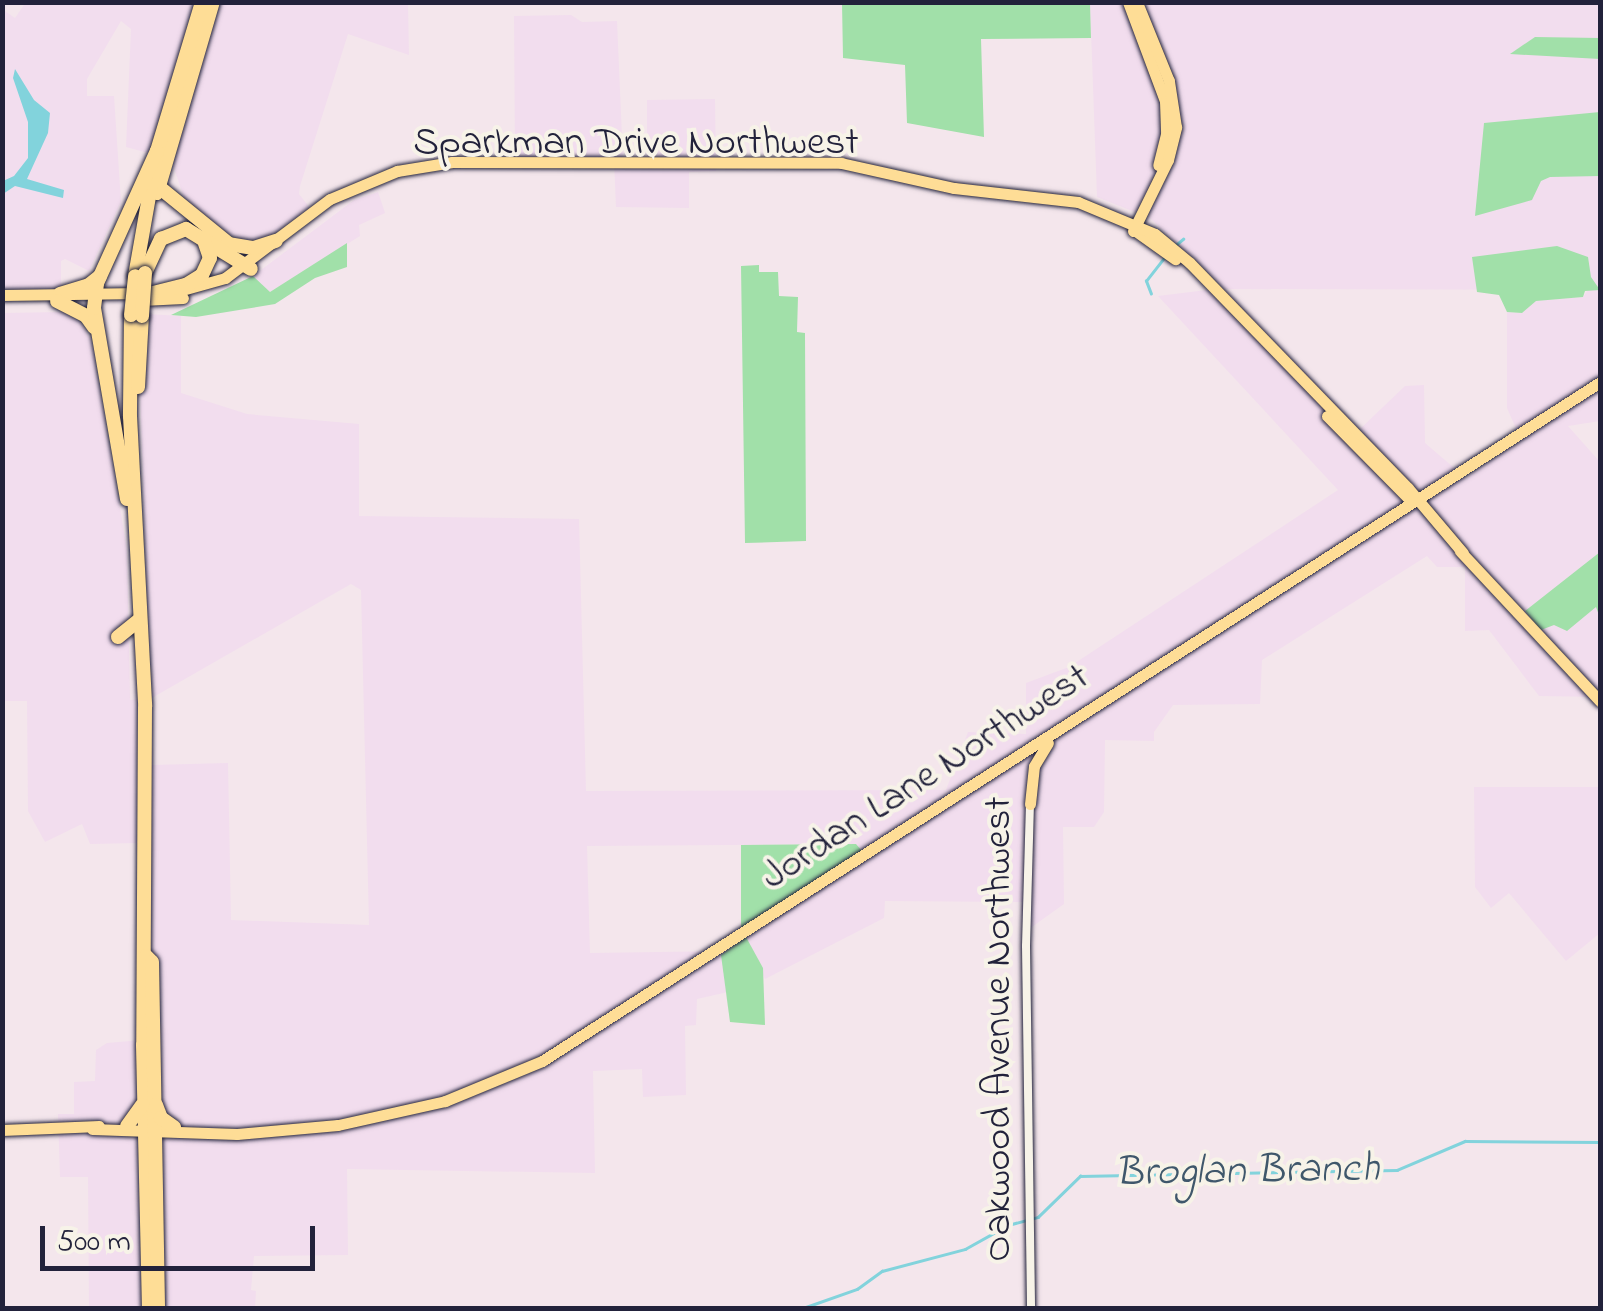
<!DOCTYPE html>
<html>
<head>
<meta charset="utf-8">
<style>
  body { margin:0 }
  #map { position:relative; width:1603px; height:1311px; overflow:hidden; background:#f4e6ec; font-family:"Indie Flower",sans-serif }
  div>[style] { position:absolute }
  .built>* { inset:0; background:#f2ddee }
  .green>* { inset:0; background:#a1e0a9 }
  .water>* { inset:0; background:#82d3dc }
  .stream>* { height:2.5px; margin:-1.25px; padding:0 1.25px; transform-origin:1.25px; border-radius:1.25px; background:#82d3dc }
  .roads { filter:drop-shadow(0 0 2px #22223b) drop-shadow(0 0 2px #22223b) }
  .minor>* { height:8px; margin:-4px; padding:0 4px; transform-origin:4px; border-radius:4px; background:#f7f3e8 }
  .major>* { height:11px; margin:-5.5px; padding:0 5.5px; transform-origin:5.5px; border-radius:5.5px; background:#fedd96 }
  .highway>* { height:14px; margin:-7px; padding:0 7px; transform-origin:7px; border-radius:7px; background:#fedd96 }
  .bridges { filter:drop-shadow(0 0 2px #22223b) drop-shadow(0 0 2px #22223b) }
  .highway-bridge>* { height:14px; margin:-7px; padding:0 7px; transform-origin:7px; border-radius:7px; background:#fedd96 }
  span { translate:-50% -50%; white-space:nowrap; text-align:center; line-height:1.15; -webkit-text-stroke:8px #f7f3e8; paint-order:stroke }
  .street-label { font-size:40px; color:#22223b }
  .water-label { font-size:42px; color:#3f576b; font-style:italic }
  .frame { position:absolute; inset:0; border:5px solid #22223b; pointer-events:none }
  .scale { position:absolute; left:40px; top:1226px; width:275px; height:45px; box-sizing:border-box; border:5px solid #22223b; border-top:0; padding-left:12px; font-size:30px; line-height:35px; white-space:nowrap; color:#22223b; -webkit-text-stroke:8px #f7f3e8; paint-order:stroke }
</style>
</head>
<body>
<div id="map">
  <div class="built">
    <div style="clip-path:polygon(26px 2px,408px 3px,409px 55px,348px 34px,300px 186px,299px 194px,310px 208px,265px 242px,250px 244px,223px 231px,185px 201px,171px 159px,126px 147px,131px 29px,121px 21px,87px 79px,87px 96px,114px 96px,121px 202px,89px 271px,65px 259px,61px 261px,61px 289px,3px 291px,2px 9px,15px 18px)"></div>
    <div style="clip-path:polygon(evenodd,1090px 3px,1600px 3px,1600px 421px,1568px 426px,1600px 462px,1600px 697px,1539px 696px,1489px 630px,1465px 631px,1465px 567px,1437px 567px,1427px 556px,1262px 660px,1260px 704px,1173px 705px,1154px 732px,1154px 741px,1105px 740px,1104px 812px,1094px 827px,1063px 827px,1064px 904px,1022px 934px,1022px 902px,885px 901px,884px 918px,765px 979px,741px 930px,856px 844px,587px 846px,590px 953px,727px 951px,721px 955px,728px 992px,697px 999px,696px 1025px,685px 1026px,686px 1095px,643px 1097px,642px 1069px,593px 1071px,595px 1173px,347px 1169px,348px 1255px,254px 1256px,251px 1290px,256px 1291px,255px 1308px,89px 1308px,88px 1177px,60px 1177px,58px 1114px,74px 1114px,74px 1082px,95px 1081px,96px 1050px,107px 1043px,142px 1040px,137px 843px,90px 844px,82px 824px,45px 842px,28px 811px,27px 701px,3px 701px,3px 313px,62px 312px,80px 321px,92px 342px,127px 550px,130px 700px,150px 698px,140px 388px,146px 314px,181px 316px,181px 393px,247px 414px,359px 424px,359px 516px,579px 519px,586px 791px,946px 790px,968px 732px,1026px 734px,1026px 683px,1069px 667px,1338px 490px,1158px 296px,1223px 288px,1150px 218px,1097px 197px,1090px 3px,1225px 289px,1588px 290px,1583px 297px,1535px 301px,1522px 313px,1507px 312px,1507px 408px,1521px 440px,1466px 478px,1425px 443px,1424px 385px,1405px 386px,1360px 429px,1225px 289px,1090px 3px,351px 584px,361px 590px,369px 925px,231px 920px,228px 763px,152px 765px,150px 699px,351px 584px)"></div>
    <div style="clip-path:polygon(571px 15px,582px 22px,617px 21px,623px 160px,647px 160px,647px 100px,715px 99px,716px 171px,689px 172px,689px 208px,616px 207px,614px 160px,515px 159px,514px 16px)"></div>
    <div style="clip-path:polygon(378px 192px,385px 213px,359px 225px,360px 236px,270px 292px,261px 287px,253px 276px,354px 200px)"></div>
    <div style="clip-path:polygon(1474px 787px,1600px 787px,1600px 933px,1566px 961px,1509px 893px,1491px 908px,1475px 887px)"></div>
  </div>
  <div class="green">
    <div style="clip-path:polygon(842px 3px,1090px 3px,1091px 38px,981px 39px,984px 137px,907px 123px,905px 65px,843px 58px)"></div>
    <div style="clip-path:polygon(1535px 37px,1600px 38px,1600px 59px,1510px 54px)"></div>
    <div style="clip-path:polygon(1600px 112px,1600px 176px,1550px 177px,1541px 181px,1532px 200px,1475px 216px,1484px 123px)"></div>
    <div style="clip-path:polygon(347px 243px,347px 267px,315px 278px,275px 304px,196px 317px,171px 315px,253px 276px,270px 292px)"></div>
    <div style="clip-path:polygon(1557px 246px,1588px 257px,1591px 277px,1600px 290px,1585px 291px,1583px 297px,1536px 301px,1522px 313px,1507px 312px,1499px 295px,1477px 292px,1472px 257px)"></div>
    <div style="clip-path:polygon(759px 265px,759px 272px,778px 272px,779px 296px,798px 297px,797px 332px,805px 333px,806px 541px,745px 543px,741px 266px)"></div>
    <div style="clip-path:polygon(1600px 552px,1600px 618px,1596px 607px,1567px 631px,1554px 625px,1541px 630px,1525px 611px)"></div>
    <div style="clip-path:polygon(856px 844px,862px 851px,741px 930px,741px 845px)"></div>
    <div style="clip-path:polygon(746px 937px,763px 968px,765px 1025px,730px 1022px,721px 955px)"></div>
  </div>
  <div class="water">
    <div style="clip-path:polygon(15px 69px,34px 100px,50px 113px,48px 133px,27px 179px,64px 190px,63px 198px,15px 186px,3px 194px,3px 181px,14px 176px,28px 158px,28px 122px,13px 78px)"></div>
  </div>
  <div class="stream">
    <div style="left:1177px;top:244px;width:8px;rotate:-40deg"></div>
    <div style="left:1151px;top:294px;width:14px;rotate:-111deg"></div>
    <div style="left:1146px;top:281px;width:29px;rotate:-52deg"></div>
    <div style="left:803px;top:1308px;width:57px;rotate:-19.4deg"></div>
    <div style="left:857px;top:1289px;width:31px;rotate:-36deg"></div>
    <div style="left:882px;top:1271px;width:86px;rotate:-14.8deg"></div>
    <div style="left:965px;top:1249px;width:49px;rotate:-29.2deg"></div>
    <div style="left:1008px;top:1225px;width:31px;rotate:-15deg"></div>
    <div style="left:1038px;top:1217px;width:59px;rotate:-44.3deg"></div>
    <div style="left:1080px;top:1176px;width:317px;rotate:-1.1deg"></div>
    <div style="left:1397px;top:1170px;width:74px;rotate:-23.1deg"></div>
    <div style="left:1465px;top:1141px;width:135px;rotate:0.4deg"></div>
  </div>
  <div class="roads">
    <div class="minor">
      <div style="left:1030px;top:803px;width:143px;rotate:91.6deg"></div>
      <div style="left:1026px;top:946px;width:362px;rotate:89.2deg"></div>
    </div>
    <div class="major">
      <div style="left:1128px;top:2px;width:106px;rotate:69.5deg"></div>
      <div style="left:1165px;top:101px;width:33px;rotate:88deg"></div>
      <div style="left:1166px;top:134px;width:32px;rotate:104deg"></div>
      <div style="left:1133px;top:231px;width:79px;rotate:-63.8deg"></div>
      <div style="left:1168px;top:160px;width:34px;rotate:-76deg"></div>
      <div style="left:1176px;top:127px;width:47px;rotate:-98.7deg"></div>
      <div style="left:1169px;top:81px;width:85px;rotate:-112.1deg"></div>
      <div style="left:1137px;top:232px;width:47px;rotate:35.4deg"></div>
      <div style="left:175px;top:292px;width:52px;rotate:-15.6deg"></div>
      <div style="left:225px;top:278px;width:131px;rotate:-37deg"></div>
      <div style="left:330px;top:199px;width:73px;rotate:-22.7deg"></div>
      <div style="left:397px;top:171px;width:56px;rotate:-9.3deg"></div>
      <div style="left:452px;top:162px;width:389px;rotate:0.1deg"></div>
      <div style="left:841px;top:163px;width:116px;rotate:12.5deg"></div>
      <div style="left:954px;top:188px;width:125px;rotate:6.4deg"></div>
      <div style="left:1078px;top:202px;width:83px;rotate:22.6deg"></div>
      <div style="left:1155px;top:234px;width:45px;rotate:39.6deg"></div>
      <div style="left:1190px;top:263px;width:313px;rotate:45.9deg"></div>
      <div style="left:1408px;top:488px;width:85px;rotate:49.8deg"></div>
      <div style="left:2px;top:295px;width:139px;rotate:-0.8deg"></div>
      <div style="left:142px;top:300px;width:41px;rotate:-2.8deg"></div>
      <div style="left:1327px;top:416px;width:121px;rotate:45.3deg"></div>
      <div style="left:1460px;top:551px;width:205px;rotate:47deg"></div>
      <div style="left:1030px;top:804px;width:38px;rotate:-84deg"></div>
      <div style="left:1034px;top:766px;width:27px;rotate:-59deg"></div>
      <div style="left:92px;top:1129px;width:145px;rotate:2deg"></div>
      <div style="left:237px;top:1134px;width:101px;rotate:-5.1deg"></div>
      <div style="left:338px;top:1125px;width:110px;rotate:-12.6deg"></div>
      <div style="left:445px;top:1101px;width:105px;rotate:-22.4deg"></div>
      <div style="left:542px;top:1061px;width:1257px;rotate:-32.69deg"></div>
      <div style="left:2px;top:1130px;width:97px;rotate:-2.4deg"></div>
    </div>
    <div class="highway">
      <div style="left:159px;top:187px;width:89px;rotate:39.1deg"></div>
      <div style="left:157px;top:193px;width:199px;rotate:-73.7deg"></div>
      <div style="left:228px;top:244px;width:26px;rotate:9deg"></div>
      <div style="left:254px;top:248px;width:23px;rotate:-18deg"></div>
      <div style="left:145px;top:273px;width:38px;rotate:-65deg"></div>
      <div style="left:161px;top:239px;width:27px;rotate:-22deg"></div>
      <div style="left:186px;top:229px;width:76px;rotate:31.6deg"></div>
      <div style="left:135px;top:276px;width:127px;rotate:-80deg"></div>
      <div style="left:157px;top:151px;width:156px;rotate:-73.2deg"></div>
      <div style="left:153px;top:293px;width:34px;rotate:-14deg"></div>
      <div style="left:186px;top:285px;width:19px;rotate:-32deg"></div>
      <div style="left:202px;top:275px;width:19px;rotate:-65deg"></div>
      <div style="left:210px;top:258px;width:21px;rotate:-109deg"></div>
      <div style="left:60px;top:294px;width:30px;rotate:-17deg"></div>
      <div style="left:89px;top:285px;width:14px;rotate:-39deg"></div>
      <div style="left:57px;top:301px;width:33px;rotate:27deg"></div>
      <div style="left:86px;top:316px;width:14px;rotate:54deg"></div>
      <div style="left:131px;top:315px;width:101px;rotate:90.6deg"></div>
      <div style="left:130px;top:416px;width:291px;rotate:87deg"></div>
      <div style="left:145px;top:707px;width:338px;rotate:90.3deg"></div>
      <div style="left:143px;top:1045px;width:263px;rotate:88.7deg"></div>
      <div style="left:138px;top:387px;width:71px;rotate:-86.8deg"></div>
      <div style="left:127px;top:499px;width:194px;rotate:-99.8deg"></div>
      <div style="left:94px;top:308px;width:25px;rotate:-83deg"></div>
      <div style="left:97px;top:283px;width:145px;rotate:-65.6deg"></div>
      <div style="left:118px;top:637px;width:26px;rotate:-39deg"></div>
      <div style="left:146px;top:956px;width:8px;rotate:45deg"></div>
      <div style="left:152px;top:962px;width:345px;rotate:89deg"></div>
      <div style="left:156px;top:1105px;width:14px;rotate:69deg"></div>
      <div style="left:161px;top:1118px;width:16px;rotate:35deg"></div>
      <div style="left:127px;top:1126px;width:26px;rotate:-54deg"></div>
    </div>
  </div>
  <div class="bridges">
    <div class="highway-bridge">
      <div style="left:131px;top:315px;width:39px;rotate:-84deg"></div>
      <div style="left:142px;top:316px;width:43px;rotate:-86deg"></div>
    </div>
  </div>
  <div class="street-label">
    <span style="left:636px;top:144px">Sparkman Drive Northwest</span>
    <span style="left:926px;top:778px;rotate:-33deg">Jordan Lane Northwest</span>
    <span style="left:1000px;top:1029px;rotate:-90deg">Oakwood Avenue Northwest</span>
  </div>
  <div class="water-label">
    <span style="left:1247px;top:1172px;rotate:-1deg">Broglan Branch</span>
  </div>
  <div class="frame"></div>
  <div class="scale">500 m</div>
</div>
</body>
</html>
